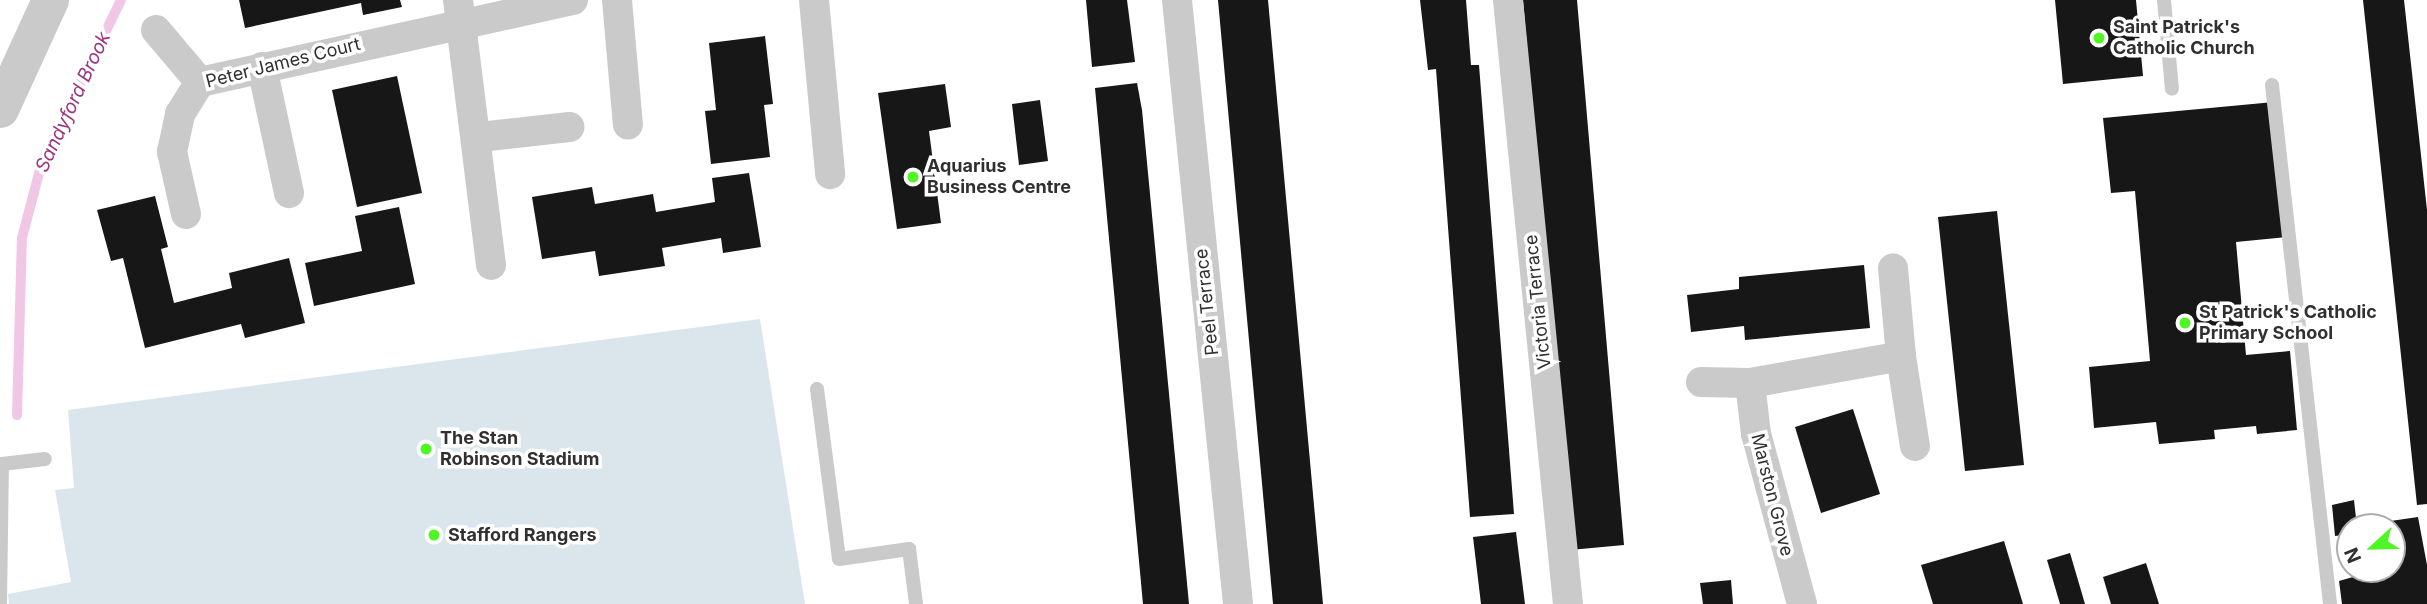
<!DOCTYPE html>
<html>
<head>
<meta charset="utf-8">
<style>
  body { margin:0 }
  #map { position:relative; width:2427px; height:604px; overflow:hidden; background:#fff; font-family:Inter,sans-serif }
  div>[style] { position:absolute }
  .green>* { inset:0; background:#dae6ec }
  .stream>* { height:10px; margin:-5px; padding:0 5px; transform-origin:5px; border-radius:5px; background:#f0c8e6 }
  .building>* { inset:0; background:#171717 }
  .service>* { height:14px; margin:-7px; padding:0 7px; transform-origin:7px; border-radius:7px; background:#cacaca }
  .minor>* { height:30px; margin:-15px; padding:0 15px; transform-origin:15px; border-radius:15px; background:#cacaca }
  .tertiary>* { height:37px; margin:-18.5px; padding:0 18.5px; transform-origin:18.5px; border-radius:18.5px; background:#cacaca }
  .dots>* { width:19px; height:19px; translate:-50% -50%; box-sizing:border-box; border:4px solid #fff; border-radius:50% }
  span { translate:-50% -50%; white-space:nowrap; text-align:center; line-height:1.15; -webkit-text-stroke:7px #fff; paint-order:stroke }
  .poi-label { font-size:18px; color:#303030; font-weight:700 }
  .left { translate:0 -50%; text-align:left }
  .street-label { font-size:18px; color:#303030 }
  .water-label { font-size:19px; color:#9c3581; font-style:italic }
  .north { position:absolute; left:2336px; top:513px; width:70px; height:70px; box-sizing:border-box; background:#fff; border:2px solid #acacac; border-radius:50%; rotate:248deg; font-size:19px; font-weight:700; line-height:28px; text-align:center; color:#303030 }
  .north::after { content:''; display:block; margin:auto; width:24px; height:32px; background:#4ef623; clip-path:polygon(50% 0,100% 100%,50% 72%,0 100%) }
</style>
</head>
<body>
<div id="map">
  <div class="green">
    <div style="clip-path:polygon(760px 319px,805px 604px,9px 604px,8px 594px,71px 582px,55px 490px,74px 488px,68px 410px)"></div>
  </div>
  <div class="stream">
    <div style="left:17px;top:415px;width:177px;rotate:-88.4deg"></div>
    <div style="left:22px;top:238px;width:79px;rotate:-75.3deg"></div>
    <div style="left:42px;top:162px;width:180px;rotate:-64deg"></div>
  </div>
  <div class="building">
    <div style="clip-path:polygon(239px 0,400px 0,402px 7px,363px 15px,361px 3px,245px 28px)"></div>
    <div style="clip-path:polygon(1086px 0,1127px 0,1135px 62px,1092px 67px)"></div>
    <div style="clip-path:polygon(1218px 0,1268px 0,1323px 604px,1273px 604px)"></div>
    <div style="clip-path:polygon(1420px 0,1466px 0,1471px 65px,1479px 65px,1514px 514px,1470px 517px,1436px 69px,1428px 70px)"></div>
    <div style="clip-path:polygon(1523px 0,1577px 0,1624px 545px,1570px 550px)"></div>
    <div style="clip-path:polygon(2055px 0,2136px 0,2143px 76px,2063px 84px)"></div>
    <div style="clip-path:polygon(2363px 0,2404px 0,2427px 210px,2427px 504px,2417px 505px)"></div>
    <div style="clip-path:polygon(765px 36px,773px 104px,764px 105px,770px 157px,711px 164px,705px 111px,716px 110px,709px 43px)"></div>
    <div style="clip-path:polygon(397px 76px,422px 193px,357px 207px,332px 90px)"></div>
    <div style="clip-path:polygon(1137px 83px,1142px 110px,1189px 604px,1143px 604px,1095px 88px)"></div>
    <div style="clip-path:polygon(945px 84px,951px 127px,929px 131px,941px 223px,897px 229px,878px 93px)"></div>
    <div style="clip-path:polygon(1040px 100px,1048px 161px,1019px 165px,1012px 104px)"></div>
    <div style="clip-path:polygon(2274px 102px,2287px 237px,2236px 242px,2246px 355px,2290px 351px,2297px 430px,2257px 434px,2256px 426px,2214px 430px,2215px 439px,2159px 444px,2156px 422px,2094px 428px,2089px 367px,2150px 361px,2135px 191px,2111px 193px,2103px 118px)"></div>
    <div style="clip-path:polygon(749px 173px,761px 247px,723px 253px,721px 238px,662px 248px,665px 266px,599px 276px,595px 251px,542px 259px,532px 197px,592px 187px,595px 204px,653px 194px,656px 212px,715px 202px,712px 178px)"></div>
    <div style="clip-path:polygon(155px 196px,168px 247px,161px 249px,174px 303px,232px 288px,229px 273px,289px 258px,305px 323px,245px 338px,241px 324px,145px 348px,123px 258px,111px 261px,97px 210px)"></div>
    <div style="clip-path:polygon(399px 207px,415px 284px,314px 306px,305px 263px,362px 251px,355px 216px)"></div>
    <div style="clip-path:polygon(1997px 211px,2024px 465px,1965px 471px,1938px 217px)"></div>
    <div style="clip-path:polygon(1864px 265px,1870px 328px,1745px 340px,1744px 326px,1691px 332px,1687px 295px,1739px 289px,1739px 277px)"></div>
    <div style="clip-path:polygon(1853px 409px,1880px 494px,1821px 513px,1795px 427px)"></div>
    <div style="clip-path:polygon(2354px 500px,2357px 527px,2350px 527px,2350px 534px,2335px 536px,2332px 505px)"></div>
    <div style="clip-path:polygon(2418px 517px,2427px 565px,2427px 604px,2342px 604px,2339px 581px,2353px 577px,2352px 569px,2392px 569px,2392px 527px,2363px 525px)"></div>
    <div style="clip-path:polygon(1516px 532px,1525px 604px,1481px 604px,1473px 537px)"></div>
    <div style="clip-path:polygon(2004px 541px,2023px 604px,1933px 604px,1921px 565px)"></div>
    <div style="clip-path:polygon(2070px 553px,2085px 604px,2060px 604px,2047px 560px)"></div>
    <div style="clip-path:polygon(2146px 563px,2159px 604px,2111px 604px,2103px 577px)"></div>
    <div style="clip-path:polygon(1731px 580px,1733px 604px,1703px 604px,1700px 583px)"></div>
  </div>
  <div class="service">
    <div style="left:2164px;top:0;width:89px;rotate:84.9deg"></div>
    <div style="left:2272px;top:85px;width:522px;rotate:83.62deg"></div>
    <div style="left:817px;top:389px;width:171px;rotate:82.6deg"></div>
    <div style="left:839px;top:559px;width:71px;rotate:-8.1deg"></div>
    <div style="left:909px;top:549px;width:55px;rotate:82.7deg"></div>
    <div style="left:0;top:604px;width:140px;rotate:-89.2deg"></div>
    <div style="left:2px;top:464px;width:43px;rotate:-6.6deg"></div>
  </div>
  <div class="minor">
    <div style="left:458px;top:0;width:267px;rotate:82.9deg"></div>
    <div style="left:617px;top:0;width:125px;rotate:85deg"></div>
    <div style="left:814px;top:0;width:175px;rotate:84.7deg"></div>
    <div style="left:1177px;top:0;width:607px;rotate:84.23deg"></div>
    <div style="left:1508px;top:0;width:607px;rotate:84.33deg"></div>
    <div style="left:156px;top:30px;width:68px;rotate:49.8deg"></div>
    <div style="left:262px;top:67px;width:129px;rotate:77.9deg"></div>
    <div style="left:479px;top:137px;width:91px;rotate:-6.3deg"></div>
    <div style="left:186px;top:214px;width:64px;rotate:-102.7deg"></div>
    <div style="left:172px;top:152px;width:39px;rotate:-78deg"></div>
    <div style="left:180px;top:114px;width:38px;rotate:-58deg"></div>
    <div style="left:200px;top:82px;width:382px;rotate:-12.4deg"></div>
    <div style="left:1901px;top:356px;width:91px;rotate:81.2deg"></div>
    <div style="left:1701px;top:382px;width:49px;rotate:1.2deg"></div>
    <div style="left:1802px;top:604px;width:176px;rotate:-105.1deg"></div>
    <div style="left:1756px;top:434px;width:51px;rotate:-96.7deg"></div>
    <div style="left:1750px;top:383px;width:153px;rotate:-10.1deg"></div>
    <div style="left:1901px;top:356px;width:88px;rotate:-95.2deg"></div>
  </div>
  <div class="tertiary">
    <div style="left:0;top:109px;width:120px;rotate:-65.4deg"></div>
  </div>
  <div class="dots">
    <div style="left:2099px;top:38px;background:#4ef623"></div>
    <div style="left:913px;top:177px;background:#4ef623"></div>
    <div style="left:2185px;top:323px;background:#4ef623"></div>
    <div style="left:426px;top:449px;background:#4ef623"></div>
    <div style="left:434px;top:535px;background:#4ef623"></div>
  </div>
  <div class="poi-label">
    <span class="left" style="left:2113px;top:38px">Saint Patrick's<br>Catholic Church</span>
    <span class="left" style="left:927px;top:177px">Aquarius<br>Business Centre</span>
    <span class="left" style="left:2199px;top:323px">St Patrick's Catholic<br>Primary School</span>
    <span class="left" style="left:440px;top:449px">The Stan<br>Robinson Stadium</span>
    <span class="left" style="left:448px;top:535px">Stafford Rangers</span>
  </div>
  <div class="street-label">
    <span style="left:283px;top:63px;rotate:-14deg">Peter James Court</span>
    <span style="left:1207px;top:302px;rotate:-96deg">Peel Terrace</span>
    <span style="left:1538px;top:302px;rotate:-96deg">Victoria Terrace</span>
    <span style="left:1772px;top:495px;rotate:76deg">Marston Grove</span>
  </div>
  <div class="water-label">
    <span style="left:73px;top:102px;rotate:-65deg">Sandyford Brook</span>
  </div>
  <div class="north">N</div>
</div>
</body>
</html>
